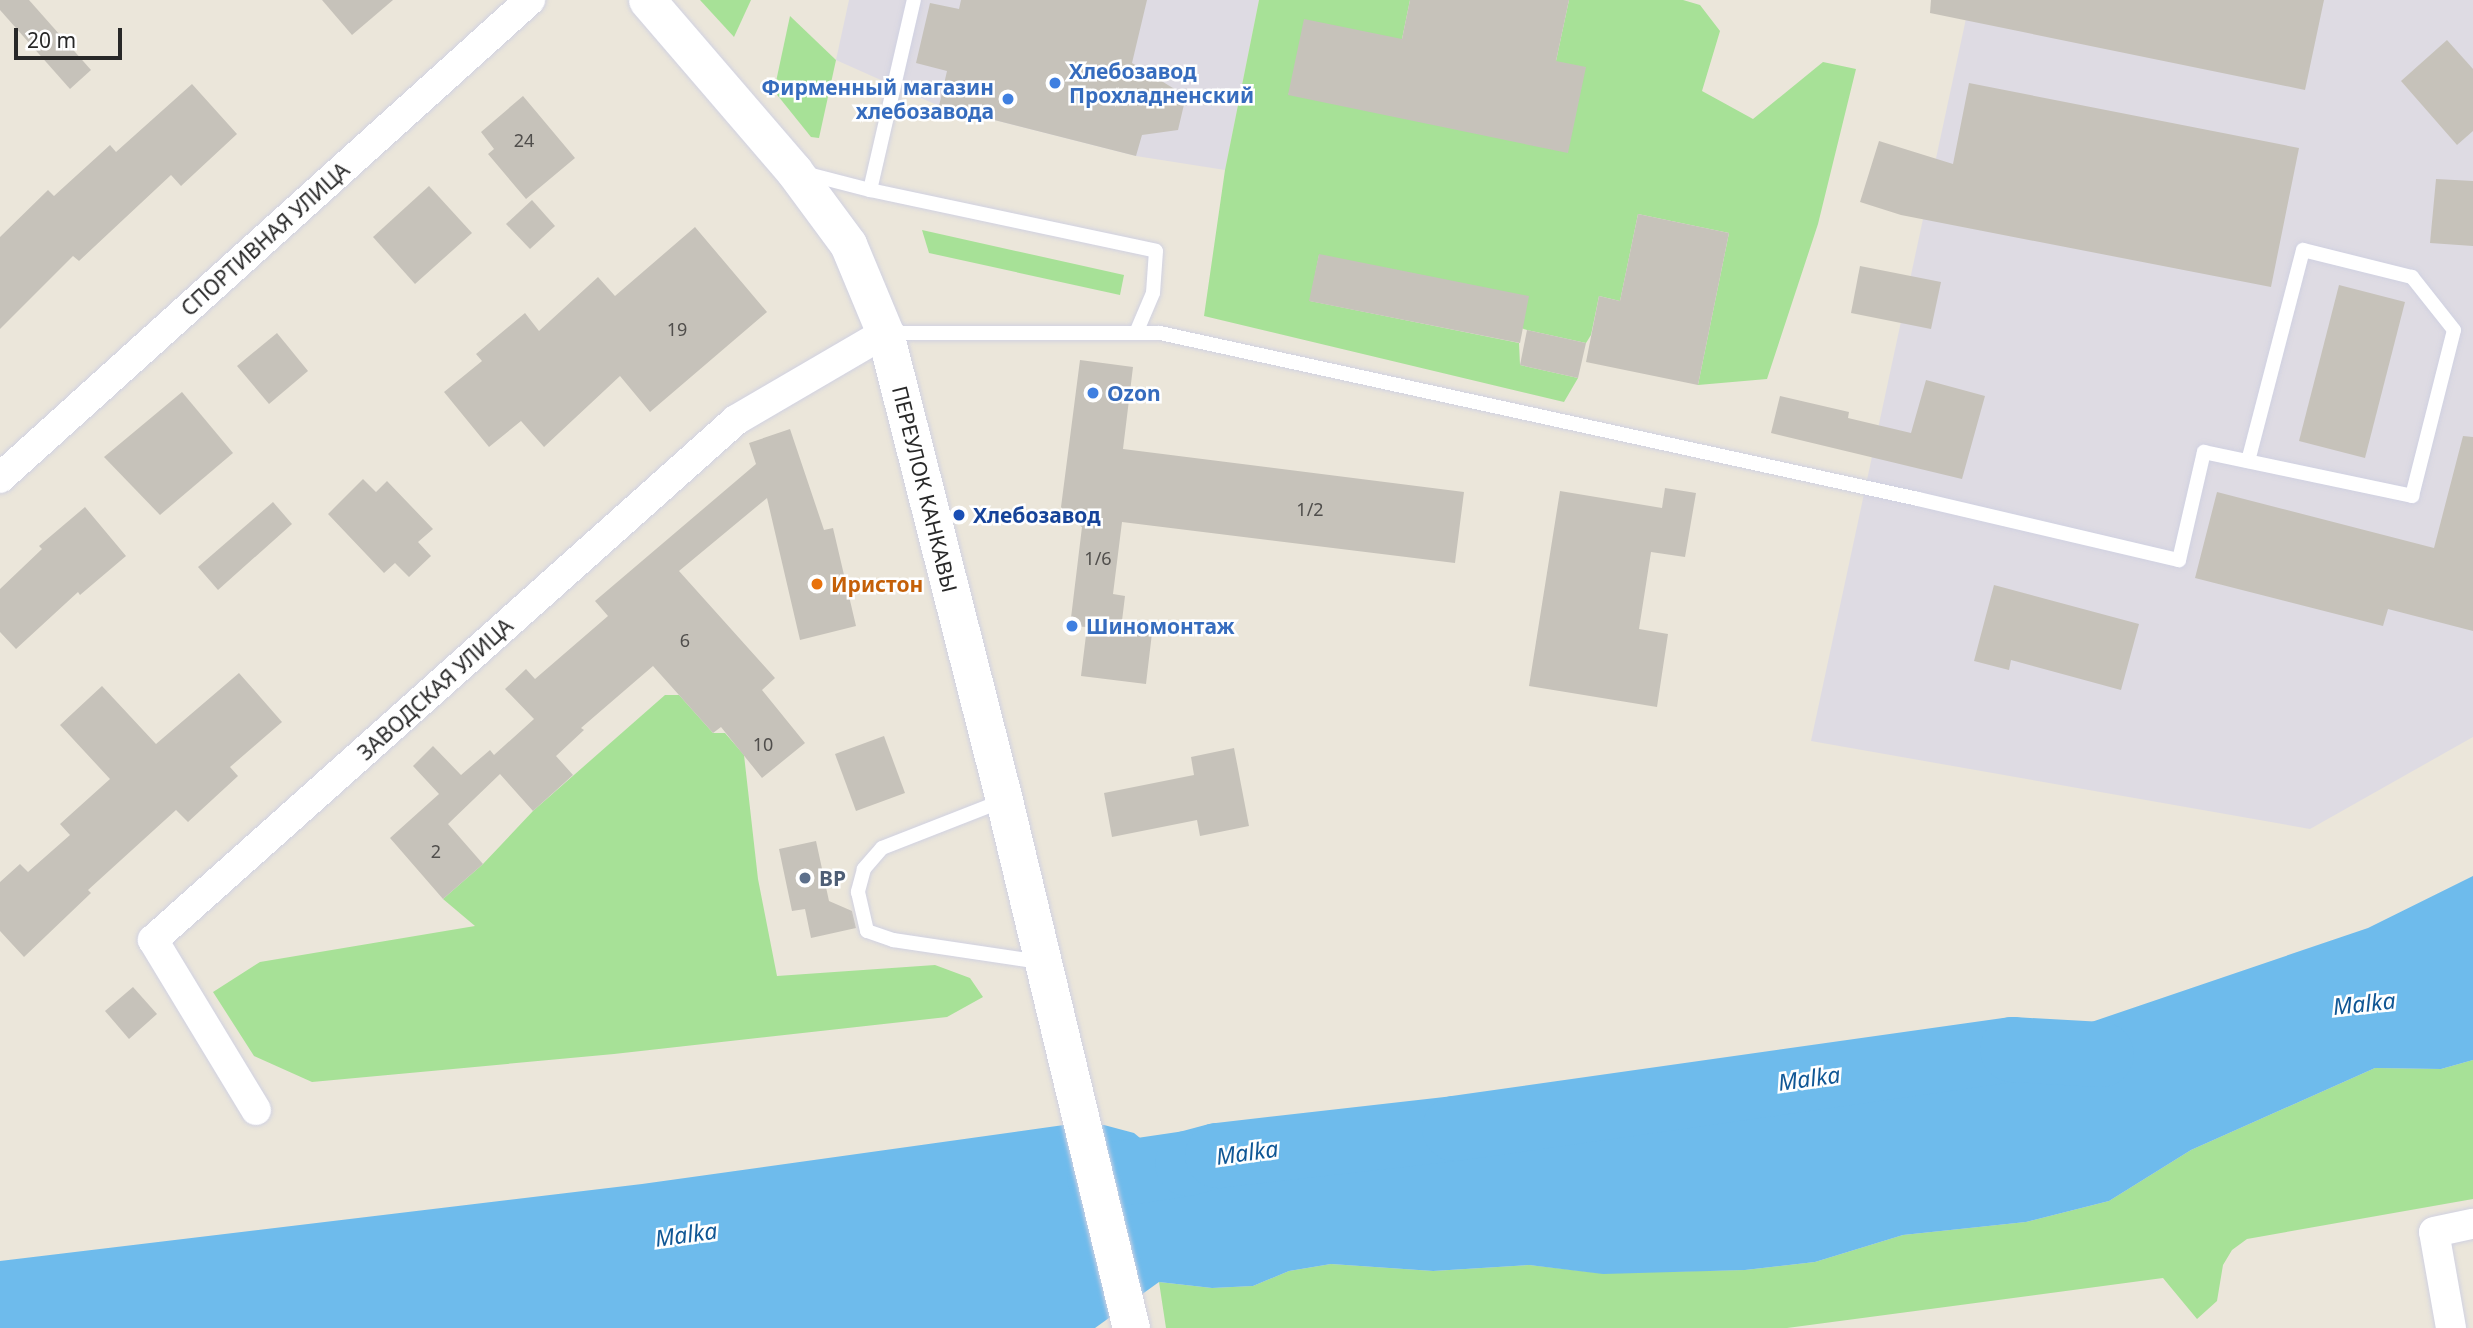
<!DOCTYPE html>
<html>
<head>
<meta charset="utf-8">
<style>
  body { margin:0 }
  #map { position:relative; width:2473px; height:1328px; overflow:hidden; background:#ebe6da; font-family:"Noto Sans",sans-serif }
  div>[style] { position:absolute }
  .industrial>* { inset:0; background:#dedbe3 }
  .green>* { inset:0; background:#a7e197 }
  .water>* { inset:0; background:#6ebbec }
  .river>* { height:65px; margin:-32.5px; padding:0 32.5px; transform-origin:32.5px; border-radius:32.5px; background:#6ebbec }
  .building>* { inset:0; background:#c6c2ba }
  .roads { filter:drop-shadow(0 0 2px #d0d1e1) drop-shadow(0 0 2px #d0d1e1) }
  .service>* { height:14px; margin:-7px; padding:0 7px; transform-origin:7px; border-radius:7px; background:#fff }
  .minor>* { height:30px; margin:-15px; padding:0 15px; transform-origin:15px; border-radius:15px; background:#fff }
  .tertiary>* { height:37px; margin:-18.5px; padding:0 18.5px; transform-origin:18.5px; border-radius:18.5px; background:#fff }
  .dots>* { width:19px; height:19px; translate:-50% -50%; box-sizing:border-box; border:4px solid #fff; border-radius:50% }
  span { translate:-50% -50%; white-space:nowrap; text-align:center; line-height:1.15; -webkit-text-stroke:5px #fff; paint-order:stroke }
  .number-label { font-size:18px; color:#504e4c }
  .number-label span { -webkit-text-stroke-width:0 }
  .shop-label { font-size:21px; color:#366cbe; font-weight:700 }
  .left { translate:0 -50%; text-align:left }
  .right { translate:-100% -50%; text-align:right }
  .street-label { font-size:21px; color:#282828 }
  .transit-label { font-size:21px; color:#164399; font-weight:700 }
  .food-label { font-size:21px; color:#c56008; font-weight:700 }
  .service-label { font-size:21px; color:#4e5e75; font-weight:700 }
  .water-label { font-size:23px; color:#105795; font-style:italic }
  .scale { position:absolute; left:14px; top:28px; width:108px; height:32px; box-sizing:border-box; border:4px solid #282828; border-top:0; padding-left:9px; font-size:21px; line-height:24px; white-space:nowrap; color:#282828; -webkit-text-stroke:5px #fff; paint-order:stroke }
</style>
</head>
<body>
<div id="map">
  <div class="industrial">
    <div style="clip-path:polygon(849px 0,1259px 0,1225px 170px,1136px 156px,939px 106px,836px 60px)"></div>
    <div style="clip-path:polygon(1970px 0,2473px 0,2473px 737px,2310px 829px,1811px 741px)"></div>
  </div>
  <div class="green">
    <div style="clip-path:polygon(700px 0,751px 0,734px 37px)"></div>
    <div style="clip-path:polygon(1259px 0,1410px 0,1402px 39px,1288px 94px,1556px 61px,1569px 0,1683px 0,1700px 5px,1720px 31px,1702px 91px,1753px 119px,1823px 62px,1856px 69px,1818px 224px,1767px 379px,1698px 385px,1729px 233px,1638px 214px,1620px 301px,1599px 296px,1591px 335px,1586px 343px,1527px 330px,1319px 255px,1310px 301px,1519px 343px,1520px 365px,1578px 378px,1564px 402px,1204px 316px,1225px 170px)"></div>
    <div style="clip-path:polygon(790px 16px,836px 60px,819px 138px,811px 137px,774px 91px)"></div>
    <div style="clip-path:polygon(922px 230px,1124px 275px,1120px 295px,929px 253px)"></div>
    <div style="clip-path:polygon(665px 695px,679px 695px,713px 733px,725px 733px,744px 755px,758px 879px,777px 976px,935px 965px,970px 978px,983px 997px,947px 1017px,614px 1054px,312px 1082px,254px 1056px,213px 992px,260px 962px,475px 926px,443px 899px,483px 864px,533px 811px)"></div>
    <div style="clip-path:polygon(2473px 1060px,2473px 1199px,2247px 1239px,2232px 1250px,2223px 1265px,2217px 1301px,2197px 1319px,2163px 1278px,1787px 1328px,1166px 1328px,1159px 1282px,1212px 1288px,1253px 1286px,1289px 1271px,1331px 1264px,1433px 1271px,1529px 1265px,1600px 1273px,1745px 1270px,1815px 1262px,1903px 1235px,2026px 1222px,2109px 1201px,2191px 1150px,2375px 1068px,2441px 1069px)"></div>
  </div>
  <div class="water">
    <div style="clip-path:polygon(2473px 876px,2473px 1060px,2441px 1069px,2375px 1068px,2191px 1150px,2109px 1201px,2026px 1222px,1903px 1235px,1815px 1262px,1745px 1270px,1603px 1274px,1529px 1265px,1433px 1271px,1331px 1264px,1289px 1271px,1253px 1286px,1212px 1288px,1159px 1282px,1095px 1328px,0 1328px,0 1261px,642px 1184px,1071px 1124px,1104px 1125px,1134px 1133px,1157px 1152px,1187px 1163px,1217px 1155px,1454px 1128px,2012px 1049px,2368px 928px)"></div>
  </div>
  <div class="river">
    <div style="left:1099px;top:1176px;width:89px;rotate:-8.4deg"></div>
    <div style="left:1187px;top:1163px;width:31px;rotate:-15deg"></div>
    <div style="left:1217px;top:1155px;width:239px;rotate:-6.5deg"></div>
    <div style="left:1454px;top:1128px;width:564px;rotate:-8.06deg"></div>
    <div style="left:2012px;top:1049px;width:89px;rotate:3.2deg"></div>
  </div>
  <div class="building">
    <div style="clip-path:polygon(0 0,29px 0,91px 70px,70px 89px,0 10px)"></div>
    <div style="clip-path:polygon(322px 0,393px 0,352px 35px)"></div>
    <div style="clip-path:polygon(961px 0,1147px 0,1132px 63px,1186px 96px,1178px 130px,1142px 135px,1136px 156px,939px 106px,947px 71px,916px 63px,930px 3px,959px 9px)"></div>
    <div style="clip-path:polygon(1410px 0,1569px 0,1556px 61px,1586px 67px,1568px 153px,1288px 95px,1304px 19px,1402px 39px)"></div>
    <div style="clip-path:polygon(1931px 0,2324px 0,2305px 90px,1930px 13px)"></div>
    <div style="clip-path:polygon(2447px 40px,2473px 69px,2473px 131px,2457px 145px,2401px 81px)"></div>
    <div style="clip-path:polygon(1969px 83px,2299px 148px,2271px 287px,1901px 215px,1860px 202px,1879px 141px,1953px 164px)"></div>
    <div style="clip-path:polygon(192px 84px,237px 134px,181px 186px,171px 175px,79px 261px,73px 256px,0 329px,0 237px,48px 190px,54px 196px,110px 145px,116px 152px)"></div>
    <div style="clip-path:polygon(523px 96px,575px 158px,526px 199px,488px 154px,494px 149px,481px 132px)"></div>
    <div style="clip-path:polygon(2436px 179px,2473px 181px,2473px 246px,2430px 243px)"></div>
    <div style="clip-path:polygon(429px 186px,472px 233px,415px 284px,373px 237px)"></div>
    <div style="clip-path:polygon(532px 200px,555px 226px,530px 249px,506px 224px)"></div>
    <div style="clip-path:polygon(1638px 214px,1729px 233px,1698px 385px,1586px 362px,1599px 296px,1620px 301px)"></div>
    <div style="clip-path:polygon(695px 227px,767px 312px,650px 412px,620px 376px,544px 447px,521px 421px,489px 447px,444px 392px,482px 361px,476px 354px,525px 313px,539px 331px,598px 277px,615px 296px)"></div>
    <div style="clip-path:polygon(1319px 254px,1529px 296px,1520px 343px,1309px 301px)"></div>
    <div style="clip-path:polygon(1860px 266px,1941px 282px,1931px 329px,1851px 313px)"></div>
    <div style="clip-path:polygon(2339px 285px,2405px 302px,2365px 458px,2299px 441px)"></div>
    <div style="clip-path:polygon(1527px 330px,1586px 343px,1578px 378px,1520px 365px)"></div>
    <div style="clip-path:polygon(277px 333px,308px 371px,269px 404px,237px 366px)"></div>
    <div style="clip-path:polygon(1080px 360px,1133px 367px,1123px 449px,1464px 492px,1455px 563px,1122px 522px,1113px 594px,1125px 596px,1121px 629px,1152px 633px,1146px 684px,1081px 676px,1087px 627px,1070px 626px,1082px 527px,1068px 518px,1061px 507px)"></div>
    <div style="clip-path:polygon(1926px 380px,1985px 396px,1962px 479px,1771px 433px,1780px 396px,1849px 412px,1848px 418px,1911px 433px)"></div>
    <div style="clip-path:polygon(182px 392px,233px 453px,160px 515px,104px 457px)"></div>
    <div style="clip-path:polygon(790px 429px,824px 530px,833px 528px,856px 626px,800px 640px,767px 498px,679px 571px,775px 678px,762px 690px,805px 743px,762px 778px,721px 727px,713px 733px,653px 666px,581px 728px,584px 730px,556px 756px,573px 775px,533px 811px,500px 774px,448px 824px,483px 864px,443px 899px,390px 838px,439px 794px,413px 766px,433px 746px,461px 775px,490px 750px,494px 755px,534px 719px,505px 689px,526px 669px,535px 679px,608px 616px,595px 601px,756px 464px,749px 443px)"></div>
    <div style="clip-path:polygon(2463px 436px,2473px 437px,2473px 631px,2388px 609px,2383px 626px,2195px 578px,2217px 492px,2434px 548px)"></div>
    <div style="clip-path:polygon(363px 479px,376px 492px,387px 481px,433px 529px,418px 542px,431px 556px,409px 577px,395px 563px,384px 573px,328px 514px)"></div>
    <div style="clip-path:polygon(1665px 488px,1696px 493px,1685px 557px,1651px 552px,1639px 629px,1668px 634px,1657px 707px,1529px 686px,1560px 491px,1662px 508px)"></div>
    <div style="clip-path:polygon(273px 502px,292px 524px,218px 590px,198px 567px)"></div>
    <div style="clip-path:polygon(85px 507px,126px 556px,80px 595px,78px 592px,16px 649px,0 632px,0 589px,42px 549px,39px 546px)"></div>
    <div style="clip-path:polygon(1994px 585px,2139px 624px,2121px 690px,2011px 660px,2009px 670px,1974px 661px)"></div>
    <div style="clip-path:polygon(239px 673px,282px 722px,230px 767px,238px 776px,188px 822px,176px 810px,88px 890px,91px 893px,24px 957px,0 931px,0 882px,20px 864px,28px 872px,70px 835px,60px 824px,110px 779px,60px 725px,102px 686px,156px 744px)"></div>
    <div style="clip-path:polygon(884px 736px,905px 793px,856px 811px,835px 754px)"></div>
    <div style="clip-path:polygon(1234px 748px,1249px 826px,1200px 836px,1197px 820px,1112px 837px,1104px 793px,1194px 775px,1191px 757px)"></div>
    <div style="clip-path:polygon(816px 841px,829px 901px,852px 911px,856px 928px,811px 938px,805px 909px,792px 911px,779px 849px)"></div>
    <div style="clip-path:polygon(133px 987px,157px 1014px,129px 1039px,105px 1011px)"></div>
  </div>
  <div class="roads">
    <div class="service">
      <div style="left:804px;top:173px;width:68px;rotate:14.4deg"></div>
      <div style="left:870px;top:190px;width:292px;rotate:12deg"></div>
      <div style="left:1156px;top:251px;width:42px;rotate:94.1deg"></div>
      <div style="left:1153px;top:293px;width:43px;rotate:113deg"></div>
      <div style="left:870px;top:190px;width:195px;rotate:-77deg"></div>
      <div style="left:886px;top:333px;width:274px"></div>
      <div style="left:1160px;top:333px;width:776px;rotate:12.35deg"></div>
      <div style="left:1918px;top:499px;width:268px;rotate:13.2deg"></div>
      <div style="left:2179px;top:560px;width:111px;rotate:-77deg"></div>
      <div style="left:2204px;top:452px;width:213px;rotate:11.9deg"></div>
      <div style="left:2412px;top:496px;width:171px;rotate:-75.8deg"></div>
      <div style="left:2454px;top:330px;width:68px;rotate:-128.4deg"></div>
      <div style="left:2412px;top:277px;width:112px;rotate:-166.1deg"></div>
      <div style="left:2303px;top:250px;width:218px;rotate:104.6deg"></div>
      <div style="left:1002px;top:801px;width:129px;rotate:158.6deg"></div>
      <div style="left:882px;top:848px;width:28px;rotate:131deg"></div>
      <div style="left:864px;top:869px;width:24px;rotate:105deg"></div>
      <div style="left:858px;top:892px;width:40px;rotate:77deg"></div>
      <div style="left:867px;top:931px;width:28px;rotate:19deg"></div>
      <div style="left:893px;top:940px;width:149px;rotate:8.5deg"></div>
    </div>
    <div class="minor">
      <div style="left:0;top:478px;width:714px;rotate:-42.05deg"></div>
      <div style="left:256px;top:1110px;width:199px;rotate:-121.2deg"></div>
      <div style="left:153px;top:940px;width:781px;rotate:-41.73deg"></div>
      <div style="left:736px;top:420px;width:173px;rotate:-30.3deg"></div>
      <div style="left:2451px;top:1328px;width:97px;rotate:-100deg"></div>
      <div style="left:2434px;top:1232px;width:40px;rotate:-12deg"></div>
    </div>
    <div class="tertiary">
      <div style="left:647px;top:0;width:225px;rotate:49.3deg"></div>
      <div style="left:794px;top:171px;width:91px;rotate:53.5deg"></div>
      <div style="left:848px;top:244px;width:96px;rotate:67.4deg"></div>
      <div style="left:885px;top:333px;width:482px;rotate:75.7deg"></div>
      <div style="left:1004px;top:800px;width:543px;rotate:76.48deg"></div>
    </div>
  </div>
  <div class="dots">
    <div style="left:1055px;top:83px;background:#3f7fe0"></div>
    <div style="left:1008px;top:99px;background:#3f7fe0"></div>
    <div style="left:1093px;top:393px;background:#3f7fe0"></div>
    <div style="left:959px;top:515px;background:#1a4fb4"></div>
    <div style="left:817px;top:584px;background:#e8710a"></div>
    <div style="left:1072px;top:626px;background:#3f7fe0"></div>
    <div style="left:805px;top:878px;background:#5c6f8a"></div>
  </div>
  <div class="number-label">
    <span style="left:524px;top:140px">24</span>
    <span style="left:677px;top:329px">19</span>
    <span style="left:1310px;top:509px">1/2</span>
    <span style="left:1098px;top:558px">1/6</span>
    <span style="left:685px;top:640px">6</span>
    <span style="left:763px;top:744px">10</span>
    <span style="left:436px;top:851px">2</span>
  </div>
  <div class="shop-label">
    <span class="left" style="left:1069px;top:83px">Хлебозавод<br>Прохладненский</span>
    <span class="right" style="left:994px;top:99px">Фирменный магазин<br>хлебозавода</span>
    <span class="left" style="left:1107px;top:393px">Ozon</span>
    <span class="left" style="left:1086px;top:626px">Шиномонтаж</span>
  </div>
  <div class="street-label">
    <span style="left:265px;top:239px;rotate:-42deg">СПОРТИВНАЯ УЛИЦА</span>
    <span style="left:925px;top:489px;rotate:76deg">ПЕРЕУЛОК КАНКАВЫ</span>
    <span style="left:435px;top:689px;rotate:-42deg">ЗАВОДСКАЯ УЛИЦА</span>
  </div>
  <div class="transit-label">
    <span class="left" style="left:973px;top:515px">Хлебозавод</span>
  </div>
  <div class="food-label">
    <span class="left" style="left:831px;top:584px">Иристон</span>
  </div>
  <div class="service-label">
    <span class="left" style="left:819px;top:878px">BP</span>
  </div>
  <div class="water-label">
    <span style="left:2364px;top:1003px;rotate:-6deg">Malka</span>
    <span style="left:1809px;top:1078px;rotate:-8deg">Malka</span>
    <span style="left:1247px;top:1152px;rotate:-8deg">Malka</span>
    <span style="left:686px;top:1234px;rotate:-8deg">Malka</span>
  </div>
  <div class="scale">20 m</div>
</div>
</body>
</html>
